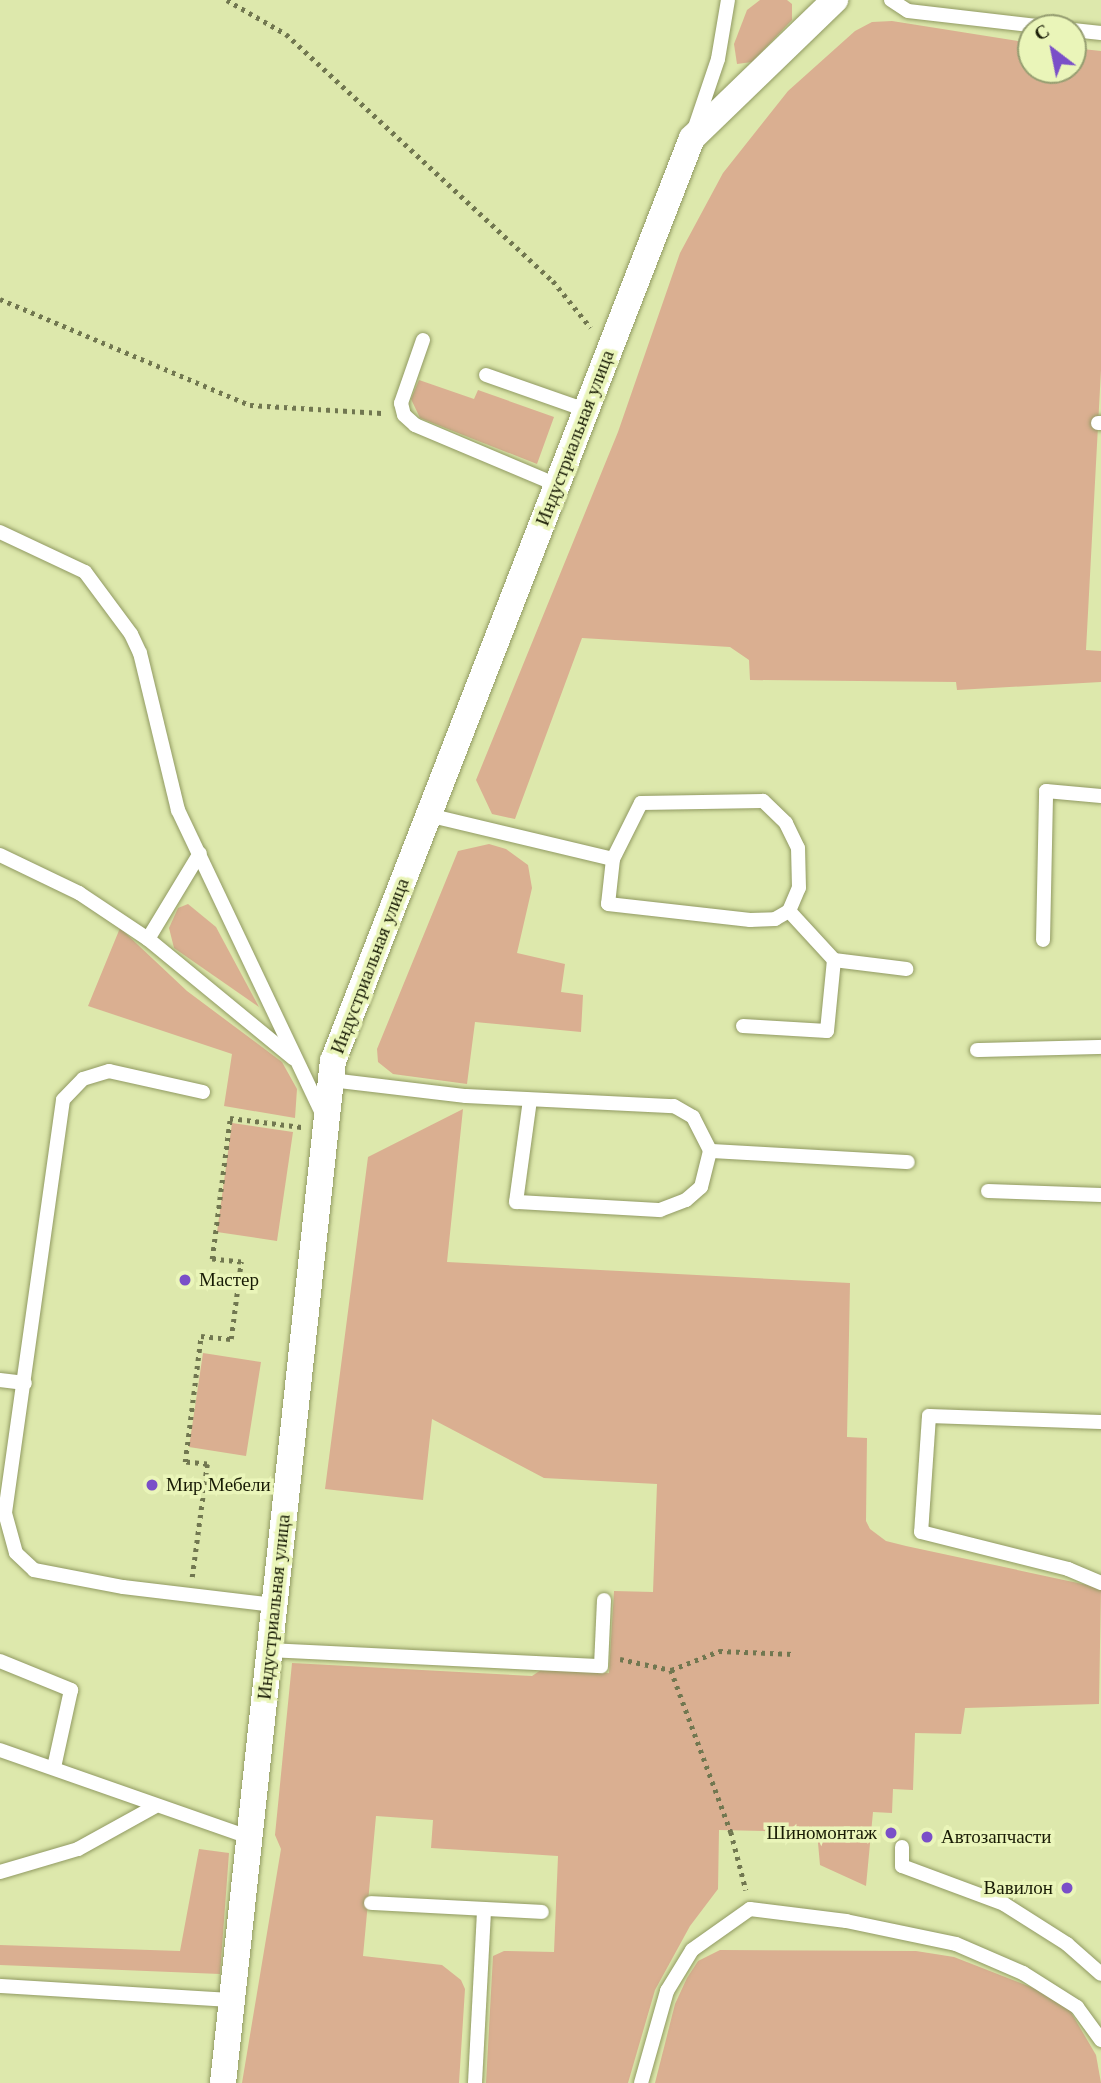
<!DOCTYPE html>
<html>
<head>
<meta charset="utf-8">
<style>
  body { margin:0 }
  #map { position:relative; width:1101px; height:2083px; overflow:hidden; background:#dde8ac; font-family:"Libre Baskerville",serif }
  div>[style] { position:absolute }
  .green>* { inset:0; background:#daaf91 }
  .path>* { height:4.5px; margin-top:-2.25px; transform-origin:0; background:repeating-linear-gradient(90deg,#717750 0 3.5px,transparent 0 8.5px) }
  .roads { filter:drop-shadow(0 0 2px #919a62) drop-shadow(0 0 2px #919a62) }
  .lane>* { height:14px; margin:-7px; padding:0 7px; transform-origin:7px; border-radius:7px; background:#fff }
  .street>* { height:26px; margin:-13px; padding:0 13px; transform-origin:13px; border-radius:13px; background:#fff }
  .dots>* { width:19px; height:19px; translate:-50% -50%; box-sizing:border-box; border:4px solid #eaf5b9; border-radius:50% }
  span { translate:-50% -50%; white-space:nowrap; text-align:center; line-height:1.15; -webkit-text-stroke:7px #eaf5b9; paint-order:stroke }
  .street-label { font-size:19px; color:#181b05 }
  .poi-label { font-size:19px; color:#181b05 }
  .left { translate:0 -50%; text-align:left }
  .right { translate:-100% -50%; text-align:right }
  .north { position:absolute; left:1017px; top:14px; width:70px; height:70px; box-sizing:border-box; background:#eaf5b9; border:2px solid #969e71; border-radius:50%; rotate:328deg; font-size:19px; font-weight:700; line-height:28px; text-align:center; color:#181b05 }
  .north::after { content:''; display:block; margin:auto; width:24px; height:32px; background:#7a4fc8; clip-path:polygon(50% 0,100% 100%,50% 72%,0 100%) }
</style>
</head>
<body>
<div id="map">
  <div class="green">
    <div style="clip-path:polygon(760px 0,787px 0,792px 4px,792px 20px,752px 62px,737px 64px,734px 44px,747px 10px)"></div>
    <div style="clip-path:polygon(892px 21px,1031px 43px,1031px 70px,1073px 70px,1073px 48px,1101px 51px,1101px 370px,1086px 650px,1101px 651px,1101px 682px,957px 690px,956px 682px,750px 680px,749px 660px,730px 647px,582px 638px,515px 819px,492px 814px,476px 780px,618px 432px,680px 253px,723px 173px,788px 91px,855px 31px,872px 22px)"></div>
    <div style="clip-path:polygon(419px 380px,474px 399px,478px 390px,554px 417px,537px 464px,420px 418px,411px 399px)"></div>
    <div style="clip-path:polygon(489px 844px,506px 849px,528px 865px,532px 888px,517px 953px,565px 964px,561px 992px,583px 995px,581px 1032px,475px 1022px,467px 1084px,393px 1074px,378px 1062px,377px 1049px,458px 851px)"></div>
    <div style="clip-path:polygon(188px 904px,216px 927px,259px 1007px,174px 948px,169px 928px,178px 908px)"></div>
    <div style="clip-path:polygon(120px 928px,187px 991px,282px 1062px,297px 1089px,295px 1118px,224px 1106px,232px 1054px,88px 1006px)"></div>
    <div style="clip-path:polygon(463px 1109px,447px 1262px,850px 1283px,847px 1437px,867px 1438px,866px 1521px,870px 1529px,886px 1541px,906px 1546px,1101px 1588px,1099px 1704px,965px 1708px,961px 1734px,915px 1733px,913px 1790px,893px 1789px,892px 1813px,873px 1812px,866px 1886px,820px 1865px,817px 1832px,719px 1830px,718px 1889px,690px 1926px,655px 1990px,628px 2083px,486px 2083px,493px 1956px,504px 1951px,554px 1952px,558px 1856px,431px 1848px,433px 1820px,376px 1816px,363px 1956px,442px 1965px,461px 1980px,465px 1989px,459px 2083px,242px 2083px,281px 1849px,275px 1835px,292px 1663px,532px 1676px,541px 1670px,609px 1673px,614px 1591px,653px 1592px,657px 1484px,544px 1478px,432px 1419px,423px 1500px,325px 1489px,368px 1157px)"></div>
    <div style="clip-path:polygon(232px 1123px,293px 1132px,277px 1241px,217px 1232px)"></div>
    <div style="clip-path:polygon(203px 1353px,261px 1362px,246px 1456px,189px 1447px)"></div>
    <div style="clip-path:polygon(199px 1849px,229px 1853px,220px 1974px,0 1965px,0 1945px,180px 1951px)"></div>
    <div style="clip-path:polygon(720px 1950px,916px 1951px,954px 1957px,1041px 1991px,1069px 2009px,1096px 2055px,1101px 2083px,655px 2083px,675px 2004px,687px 1978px,698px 1961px)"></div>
  </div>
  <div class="path">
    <div style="left:227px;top:0;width:68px;rotate:30deg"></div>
    <div style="left:286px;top:34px;width:364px;rotate:42.8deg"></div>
    <div style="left:553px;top:281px;width:60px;rotate:51deg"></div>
    <div style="left:0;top:299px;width:272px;rotate:23deg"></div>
    <div style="left:250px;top:405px;width:132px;rotate:3.5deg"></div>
    <div style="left:192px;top:1577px;width:114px;rotate:-82.4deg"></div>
    <div style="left:207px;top:1464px;width:22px;rotate:-175deg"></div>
    <div style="left:185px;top:1462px;width:127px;rotate:-82.8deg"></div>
    <div style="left:201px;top:1336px;width:30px;rotate:6deg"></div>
    <div style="left:231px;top:1339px;width:78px;rotate:-82.6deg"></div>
    <div style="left:241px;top:1262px;width:29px;rotate:-174deg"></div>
    <div style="left:212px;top:1259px;width:142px;rotate:-82.7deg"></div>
    <div style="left:230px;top:1118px;width:72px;rotate:7.2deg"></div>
    <div style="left:620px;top:1659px;width:52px;rotate:12.2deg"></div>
    <div style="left:671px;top:1670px;width:173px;rotate:69.7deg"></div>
    <div style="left:731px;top:1832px;width:60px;rotate:75.5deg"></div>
    <div style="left:671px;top:1670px;width:52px;rotate:-21.6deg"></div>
    <div style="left:719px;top:1651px;width:75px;rotate:2.3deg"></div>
  </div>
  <div class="roads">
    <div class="lane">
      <div style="left:891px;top:0;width:20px;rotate:33deg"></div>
      <div style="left:908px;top:11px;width:149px;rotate:6.6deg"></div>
      <div style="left:1073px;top:30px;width:28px;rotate:6deg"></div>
      <div style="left:694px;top:130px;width:75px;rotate:-71.3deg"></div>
      <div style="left:718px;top:59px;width:60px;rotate:-80.4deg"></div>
      <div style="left:423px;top:340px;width:67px;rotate:109.2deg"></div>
      <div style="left:401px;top:403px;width:12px;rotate:76deg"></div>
      <div style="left:404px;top:415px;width:15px;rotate:42deg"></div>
      <div style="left:415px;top:425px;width:154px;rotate:22.9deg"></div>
      <div style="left:486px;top:375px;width:106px;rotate:19.3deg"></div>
      <div style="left:1098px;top:423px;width:3px"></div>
      <div style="left:0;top:532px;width:94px;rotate:25.2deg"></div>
      <div style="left:85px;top:572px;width:77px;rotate:53.4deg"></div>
      <div style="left:131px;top:634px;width:21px;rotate:65deg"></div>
      <div style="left:140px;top:653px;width:162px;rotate:76.4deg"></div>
      <div style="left:178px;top:810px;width:338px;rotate:64.6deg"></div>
      <div style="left:428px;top:815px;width:190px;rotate:13.4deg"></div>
      <div style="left:0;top:855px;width:88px;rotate:25.7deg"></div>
      <div style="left:79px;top:893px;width:83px;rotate:33.7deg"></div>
      <div style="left:148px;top:939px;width:188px;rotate:39.4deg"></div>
      <div style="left:789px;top:911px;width:25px;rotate:-67deg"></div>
      <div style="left:799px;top:888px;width:40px;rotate:-91.4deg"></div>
      <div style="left:798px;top:848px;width:28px;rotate:-116deg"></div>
      <div style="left:786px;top:823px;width:32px;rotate:-136deg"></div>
      <div style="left:763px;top:801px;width:122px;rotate:179.1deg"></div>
      <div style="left:641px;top:803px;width:63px;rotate:116.6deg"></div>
      <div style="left:613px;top:859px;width:45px;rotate:96.3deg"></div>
      <div style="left:608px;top:904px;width:143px;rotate:6.4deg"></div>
      <div style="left:750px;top:920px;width:25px;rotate:-2deg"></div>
      <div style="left:775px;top:919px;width:16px;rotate:-30deg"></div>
      <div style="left:789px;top:911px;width:67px;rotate:47.4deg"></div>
      <div style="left:834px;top:960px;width:73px;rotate:7.1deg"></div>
      <div style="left:148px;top:939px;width:100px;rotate:-58.8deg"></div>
      <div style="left:1043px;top:940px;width:149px;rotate:-88.8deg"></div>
      <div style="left:1046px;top:791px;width:55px;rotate:5.2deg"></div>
      <div style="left:743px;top:1026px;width:84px;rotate:3.4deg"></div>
      <div style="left:827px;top:1031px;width:71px;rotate:-84.4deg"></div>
      <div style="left:977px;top:1050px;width:124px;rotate:-1.4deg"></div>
      <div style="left:331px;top:1080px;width:136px;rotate:6.8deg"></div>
      <div style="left:466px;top:1096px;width:208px;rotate:2.8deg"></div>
      <div style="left:674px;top:1106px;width:22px;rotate:30deg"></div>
      <div style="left:693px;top:1117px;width:38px;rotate:63deg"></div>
      <div style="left:710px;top:1151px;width:37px;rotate:104deg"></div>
      <div style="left:701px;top:1187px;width:20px;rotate:139deg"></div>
      <div style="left:686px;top:1200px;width:28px;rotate:159deg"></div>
      <div style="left:660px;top:1210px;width:144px;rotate:-176.8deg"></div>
      <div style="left:516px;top:1202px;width:103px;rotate:-82.2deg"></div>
      <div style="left:203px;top:1092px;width:96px;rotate:-167.4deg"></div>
      <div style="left:109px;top:1071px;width:27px;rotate:163deg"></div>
      <div style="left:83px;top:1079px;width:29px;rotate:134deg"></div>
      <div style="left:63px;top:1100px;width:417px;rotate:98deg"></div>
      <div style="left:5px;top:1513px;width:41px;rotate:74.6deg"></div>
      <div style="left:16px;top:1553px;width:25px;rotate:43deg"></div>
      <div style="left:34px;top:1570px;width:91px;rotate:10.8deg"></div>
      <div style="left:123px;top:1587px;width:152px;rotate:6.8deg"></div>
      <div style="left:710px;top:1151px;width:198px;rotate:3.2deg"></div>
      <div style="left:988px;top:1191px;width:113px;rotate:2deg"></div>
      <div style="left:0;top:1380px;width:25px;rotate:7deg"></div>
      <div style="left:1101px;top:1422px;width:172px;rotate:-178deg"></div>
      <div style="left:929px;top:1416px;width:116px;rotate:93.9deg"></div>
      <div style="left:921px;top:1532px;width:152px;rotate:14.1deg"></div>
      <div style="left:1068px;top:1569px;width:36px;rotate:23deg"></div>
      <div style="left:270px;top:1650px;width:331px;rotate:2.8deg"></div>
      <div style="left:601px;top:1666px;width:66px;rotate:-87.4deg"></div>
      <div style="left:0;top:1661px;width:77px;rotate:22.2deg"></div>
      <div style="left:71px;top:1690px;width:79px;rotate:102.4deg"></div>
      <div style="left:0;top:1750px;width:264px;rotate:19.3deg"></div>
      <div style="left:902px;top:1847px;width:19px;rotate:90deg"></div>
      <div style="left:902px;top:1866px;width:109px;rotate:20.4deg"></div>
      <div style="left:1004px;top:1904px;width:75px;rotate:32.4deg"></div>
      <div style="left:1067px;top:1944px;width:45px;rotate:41.4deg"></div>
      <div style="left:0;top:1872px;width:81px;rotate:-16.4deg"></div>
      <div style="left:78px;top:1849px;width:87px;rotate:-28.9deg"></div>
      <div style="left:371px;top:1903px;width:171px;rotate:3deg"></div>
      <div style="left:0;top:1986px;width:232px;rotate:3.5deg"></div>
      <div style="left:475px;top:2083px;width:173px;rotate:-87deg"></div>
      <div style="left:641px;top:2083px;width:96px;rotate:-74.2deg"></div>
      <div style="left:667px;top:1991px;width:48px;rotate:-58.6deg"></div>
      <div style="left:692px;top:1950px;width:71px;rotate:-35.3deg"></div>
      <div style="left:750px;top:1909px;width:97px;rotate:7.1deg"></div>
      <div style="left:846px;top:1921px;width:112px;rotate:11.8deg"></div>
      <div style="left:956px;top:1944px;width:73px;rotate:23.4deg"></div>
      <div style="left:1023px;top:1973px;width:64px;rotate:32.2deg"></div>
      <div style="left:1077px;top:2007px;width:41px;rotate:54deg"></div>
    </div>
    <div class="street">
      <div style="left:223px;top:2083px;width:1028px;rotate:-83.86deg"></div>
      <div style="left:333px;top:1061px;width:990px;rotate:-68.75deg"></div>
      <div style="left:692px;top:138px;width:199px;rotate:-44deg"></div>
    </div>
  </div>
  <div class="dots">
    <div style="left:185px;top:1280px;background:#7a4fc8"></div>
    <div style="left:152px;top:1485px;background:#7a4fc8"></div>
    <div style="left:891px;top:1833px;background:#7a4fc8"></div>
    <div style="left:927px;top:1837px;background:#7a4fc8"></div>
    <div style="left:1067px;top:1888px;background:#7a4fc8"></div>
  </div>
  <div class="street-label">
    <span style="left:575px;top:438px;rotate:-69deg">Индустриальная улица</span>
    <span style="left:370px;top:966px;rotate:-69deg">Индустриальная улица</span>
    <span style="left:274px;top:1607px;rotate:-84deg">Индустриальная улица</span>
  </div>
  <div class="poi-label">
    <span class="left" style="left:199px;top:1280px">Мастер</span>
    <span class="left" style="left:166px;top:1485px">Мир Мебели</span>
    <span class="right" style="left:877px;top:1833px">Шиномонтаж</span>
    <span class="left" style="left:941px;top:1837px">Автозапчасти</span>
    <span class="right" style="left:1053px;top:1888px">Вавилон</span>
  </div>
  <div class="north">С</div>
</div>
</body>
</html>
